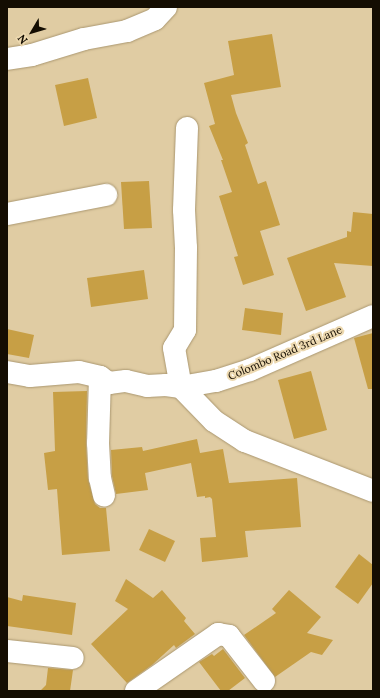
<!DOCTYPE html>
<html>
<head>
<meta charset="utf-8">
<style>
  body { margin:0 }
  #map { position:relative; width:380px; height:698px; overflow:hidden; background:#e0cca3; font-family:Lora,serif }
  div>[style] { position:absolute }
  .building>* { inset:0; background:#c79f45 }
  .roads { filter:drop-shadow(0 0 1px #aa9770) drop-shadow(0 0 1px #aa9770) }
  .minor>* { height:22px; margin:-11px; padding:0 11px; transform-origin:11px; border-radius:11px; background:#fff }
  span { translate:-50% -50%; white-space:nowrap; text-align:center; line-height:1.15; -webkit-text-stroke:4px #edd9b0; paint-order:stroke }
  .street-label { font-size:11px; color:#140d02 }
  .frame { position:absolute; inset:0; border:8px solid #140d02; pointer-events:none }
  .north { position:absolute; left:12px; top:12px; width:40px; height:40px; -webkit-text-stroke:3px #edd9b0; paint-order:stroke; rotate:232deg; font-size:11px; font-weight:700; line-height:16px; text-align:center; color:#140d02 }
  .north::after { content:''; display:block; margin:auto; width:14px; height:18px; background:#140d02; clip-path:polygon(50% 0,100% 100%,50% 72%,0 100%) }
</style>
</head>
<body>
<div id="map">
  <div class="building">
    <div style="clip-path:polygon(272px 34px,281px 87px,231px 95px,236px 113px,248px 143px,245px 145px,258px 184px,266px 181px,280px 225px,260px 231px,274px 275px,243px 285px,234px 257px,238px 256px,219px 196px,232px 192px,221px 160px,223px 160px,209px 126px,215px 124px,204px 83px,234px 75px,228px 41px)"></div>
    <div style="clip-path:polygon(88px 78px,97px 118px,64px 126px,55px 85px)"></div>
    <div style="clip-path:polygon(149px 181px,152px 228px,124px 229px,121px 182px)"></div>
    <div style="clip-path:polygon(353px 212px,373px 214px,373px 266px,334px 263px,346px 297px,306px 311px,287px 258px,347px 237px,347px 231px,351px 232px)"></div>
    <div style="clip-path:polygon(144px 270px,148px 299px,91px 307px,87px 278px)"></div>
    <div style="clip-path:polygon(245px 308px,283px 313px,281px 335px,242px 330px)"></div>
    <div style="clip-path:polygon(7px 329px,34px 335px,29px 358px,7px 354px)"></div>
    <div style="clip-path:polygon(373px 333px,373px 389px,368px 389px,354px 338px)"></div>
    <div style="clip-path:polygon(311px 371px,327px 430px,294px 439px,278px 380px)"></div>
    <div style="clip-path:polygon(87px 391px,86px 443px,88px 479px,95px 504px,100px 508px,106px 508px,110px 551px,62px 555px,57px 489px,48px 490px,44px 453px,55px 451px,53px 392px)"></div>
    <div style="clip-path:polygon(197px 439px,200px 453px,223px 449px,229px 483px,297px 478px,301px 527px,245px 531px,248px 557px,202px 562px,200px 538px,216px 537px,212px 499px,210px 497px,205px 498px,205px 496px,197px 497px,191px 463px,145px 473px,148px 490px,116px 494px,112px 476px,111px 450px,142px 447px,143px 451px)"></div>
    <div style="clip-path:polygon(149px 529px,175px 541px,165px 562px,139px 550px)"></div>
    <div style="clip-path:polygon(359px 554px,373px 565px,373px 583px,358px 604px,335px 587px)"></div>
    <div style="clip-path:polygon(126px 579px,153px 598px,162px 590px,186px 618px,184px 621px,195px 634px,176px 648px,174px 645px,152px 665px,127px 683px,91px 644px,128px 609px,115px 601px)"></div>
    <div style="clip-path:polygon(289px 590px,321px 617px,307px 633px,333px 640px,322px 655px,311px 652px,275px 677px,244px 635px,276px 613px,272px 609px)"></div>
    <div style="clip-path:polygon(23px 595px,76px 603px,72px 635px,7px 626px,7px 597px,22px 601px)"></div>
    <div style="clip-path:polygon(223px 649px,245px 678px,228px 691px,221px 691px,199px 662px,212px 654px,214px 656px)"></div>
    <div style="clip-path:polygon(48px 668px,73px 670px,70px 691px,40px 691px,46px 685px)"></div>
  </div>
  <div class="roads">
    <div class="minor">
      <div style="left:7px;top:59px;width:25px;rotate:-9deg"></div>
      <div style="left:32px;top:55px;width:54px;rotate:-17.1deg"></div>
      <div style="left:84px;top:39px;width:44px;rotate:-10.5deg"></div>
      <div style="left:127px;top:31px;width:30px;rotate:-23deg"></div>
      <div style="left:155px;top:19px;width:16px;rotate:-47deg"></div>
      <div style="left:187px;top:128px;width:82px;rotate:92.1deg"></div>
      <div style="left:184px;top:210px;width:38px;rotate:87deg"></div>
      <div style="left:186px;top:248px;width:82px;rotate:90.7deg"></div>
      <div style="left:185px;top:330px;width:21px;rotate:121deg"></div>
      <div style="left:174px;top:348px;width:40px;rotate:80deg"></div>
      <div style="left:181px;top:387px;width:47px;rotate:45.9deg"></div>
      <div style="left:214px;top:421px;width:37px;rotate:33deg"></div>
      <div style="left:245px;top:441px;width:137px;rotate:21.3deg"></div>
      <div style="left:7px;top:214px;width:101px;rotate:-10.9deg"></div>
      <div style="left:7px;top:372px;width:23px;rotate:10deg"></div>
      <div style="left:30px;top:376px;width:49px;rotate:-4.7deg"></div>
      <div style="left:79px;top:372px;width:22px;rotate:13deg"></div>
      <div style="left:100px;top:377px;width:11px;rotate:34deg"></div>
      <div style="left:109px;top:383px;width:17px;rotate:-7deg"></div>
      <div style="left:126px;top:381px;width:22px;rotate:13deg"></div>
      <div style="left:147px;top:386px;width:19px;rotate:-3deg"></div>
      <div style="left:166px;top:385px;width:15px;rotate:8deg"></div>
      <div style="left:181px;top:387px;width:36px;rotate:-10deg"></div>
      <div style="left:216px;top:381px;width:36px;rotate:-18deg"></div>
      <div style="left:250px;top:370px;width:134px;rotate:-23.7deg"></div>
      <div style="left:100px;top:377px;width:66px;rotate:91.7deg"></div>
      <div style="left:98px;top:443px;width:35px;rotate:87deg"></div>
      <div style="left:100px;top:478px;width:18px;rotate:77deg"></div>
      <div style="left:7px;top:651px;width:66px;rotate:6.1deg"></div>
      <div style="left:136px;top:691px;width:100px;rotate:-34.8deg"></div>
      <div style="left:218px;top:634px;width:11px;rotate:10deg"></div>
      <div style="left:229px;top:636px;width:57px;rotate:52.1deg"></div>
    </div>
  </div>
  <div class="street-label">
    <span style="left:285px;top:353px;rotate:-23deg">Colombo Road 3rd Lane</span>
  </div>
  <div class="frame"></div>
  <div class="north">N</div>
</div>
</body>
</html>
